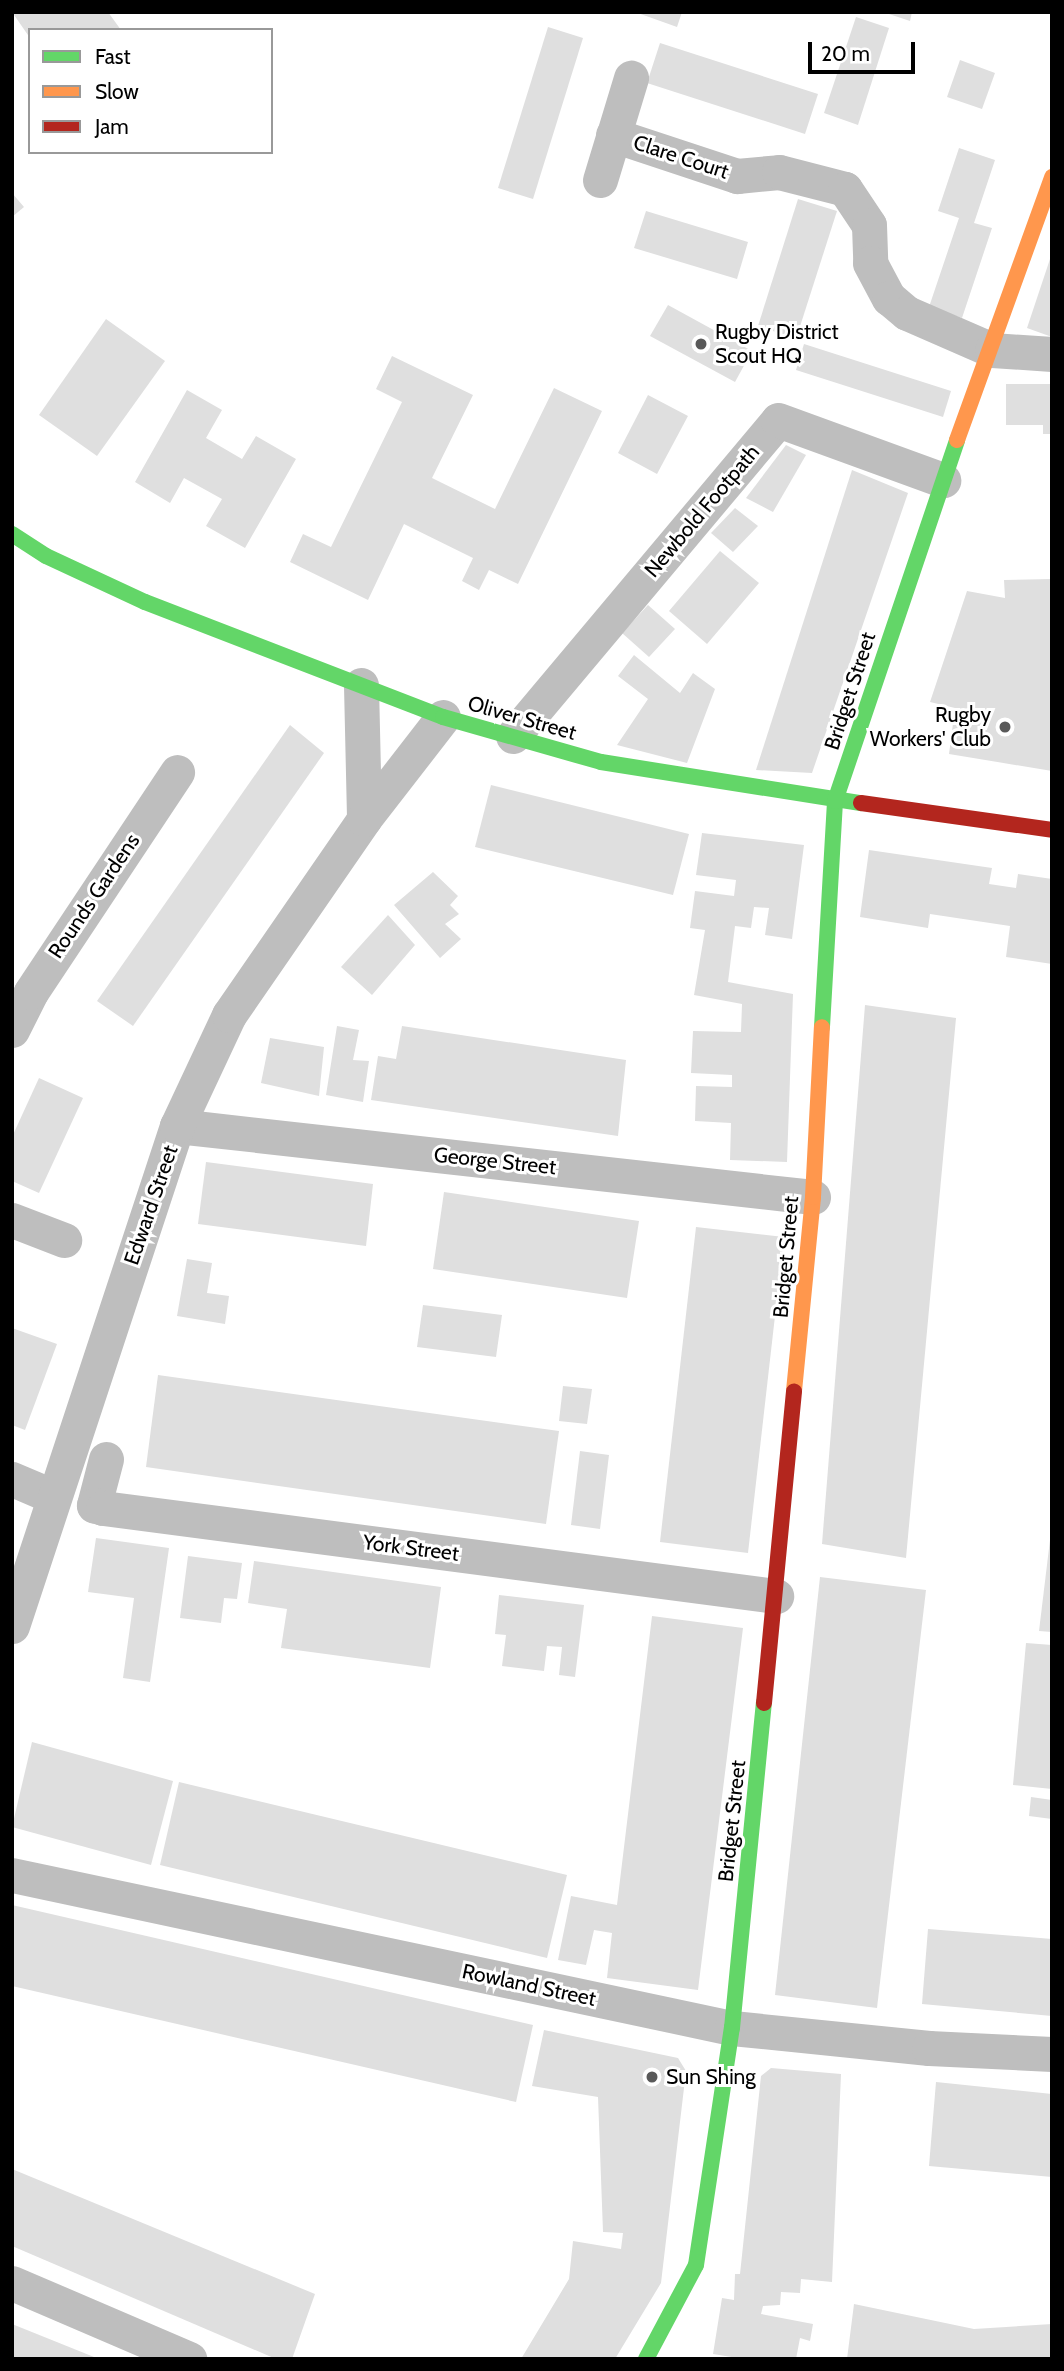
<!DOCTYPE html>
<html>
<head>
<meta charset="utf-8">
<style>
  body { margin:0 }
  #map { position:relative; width:1064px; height:2371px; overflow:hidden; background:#fff; font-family:Cabin,sans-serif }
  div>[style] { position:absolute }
  .building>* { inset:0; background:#dfdfdf }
  .street>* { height:35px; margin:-17.5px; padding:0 17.5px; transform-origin:17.5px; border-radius:17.5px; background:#bebebe }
  .fast>* { height:16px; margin:-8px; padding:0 8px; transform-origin:8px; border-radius:8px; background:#63d668 }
  .slow>* { height:16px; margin:-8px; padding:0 8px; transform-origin:8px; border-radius:8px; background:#ff974d }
  .jam>* { height:16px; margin:-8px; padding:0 8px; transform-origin:8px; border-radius:8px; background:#b3261e }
  .dots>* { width:19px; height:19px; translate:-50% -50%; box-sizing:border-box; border:4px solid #fff; border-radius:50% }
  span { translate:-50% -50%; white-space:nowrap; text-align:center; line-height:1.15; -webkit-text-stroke:6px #fff; paint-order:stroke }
  .street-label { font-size:21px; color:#000 }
  .poi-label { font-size:21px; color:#000 }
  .left { translate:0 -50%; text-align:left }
  .right { translate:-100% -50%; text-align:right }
  .frame { position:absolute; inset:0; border:14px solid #000; pointer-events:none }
  .legend { position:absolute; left:28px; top:28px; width:245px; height:126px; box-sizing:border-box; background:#fff; border:2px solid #999; margin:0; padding:9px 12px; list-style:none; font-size:21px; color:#000 }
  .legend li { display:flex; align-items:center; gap:14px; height:35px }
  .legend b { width:35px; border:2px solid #999 }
  .scale { position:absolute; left:808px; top:42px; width:107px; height:32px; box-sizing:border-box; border:4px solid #000; border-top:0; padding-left:9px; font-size:21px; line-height:24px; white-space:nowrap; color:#000; -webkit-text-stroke:5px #fff; paint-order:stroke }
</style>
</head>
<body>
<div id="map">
  <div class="building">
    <div style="clip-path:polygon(12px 12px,108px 12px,121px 30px,30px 30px,30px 38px)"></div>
    <div style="clip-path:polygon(635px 12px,682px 12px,677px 27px)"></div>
    <div style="clip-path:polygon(883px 12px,912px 12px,910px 21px)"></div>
    <div style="clip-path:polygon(856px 17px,889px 28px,858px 125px,824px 113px)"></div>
    <div style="clip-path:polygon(548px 27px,583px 38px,533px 199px,498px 188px)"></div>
    <div style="clip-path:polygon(660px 43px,818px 94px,805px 134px,647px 83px)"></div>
    <div style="clip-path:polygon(960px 60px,995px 73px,982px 109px,947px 97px)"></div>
    <div style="clip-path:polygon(959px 148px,995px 160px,974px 223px,992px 228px,962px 318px,929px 307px,959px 218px,938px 211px)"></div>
    <div style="clip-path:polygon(12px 193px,24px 207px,12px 217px)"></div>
    <div style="clip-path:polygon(798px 199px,837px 211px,796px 339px,758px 326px)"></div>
    <div style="clip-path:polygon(646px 211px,748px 242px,737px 279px,634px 248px)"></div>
    <div style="clip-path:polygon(1051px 256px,1052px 256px,1052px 337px,1027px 328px)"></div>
    <div style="clip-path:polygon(668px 305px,752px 351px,735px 382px,650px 336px)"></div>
    <div style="clip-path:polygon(106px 319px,165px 361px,97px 456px,39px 415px)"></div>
    <div style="clip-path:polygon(804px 344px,951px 391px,943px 417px,796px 370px)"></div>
    <div style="clip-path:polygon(392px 356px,473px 395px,432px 478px,495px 509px,554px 388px,602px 411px,518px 584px,489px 570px,479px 590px,462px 581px,473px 558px,404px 524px,368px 600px,290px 562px,303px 534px,331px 547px,402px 402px,376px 389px)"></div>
    <div style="clip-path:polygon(1006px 384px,1052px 384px,1052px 434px,1043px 434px,1043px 425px,1006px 425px)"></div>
    <div style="clip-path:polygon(187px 390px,222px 410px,206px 438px,242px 459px,256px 436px,296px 459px,245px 548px,206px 526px,222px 499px,184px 478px,170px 503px,135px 482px)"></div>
    <div style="clip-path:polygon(648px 395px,688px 416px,657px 474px,618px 453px)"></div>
    <div style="clip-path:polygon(786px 445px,806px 455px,773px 512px,746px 498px)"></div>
    <div style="clip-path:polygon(852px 470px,908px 493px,812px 773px,756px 770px)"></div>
    <div style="clip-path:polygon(735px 508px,758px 526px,733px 552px,711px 533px)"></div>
    <div style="clip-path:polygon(720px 551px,759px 583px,707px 644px,669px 611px)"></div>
    <div style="clip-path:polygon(1052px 579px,1052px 771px,949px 754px,955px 708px,930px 702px,967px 591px,1005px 598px,1004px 580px)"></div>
    <div style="clip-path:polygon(648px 605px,675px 629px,649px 657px,622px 633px)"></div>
    <div style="clip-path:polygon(634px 655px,680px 693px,693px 673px,715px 689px,687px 763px,617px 745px,648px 699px,618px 676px)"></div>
    <div style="clip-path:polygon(290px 725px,324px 753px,133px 1026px,97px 1001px)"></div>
    <div style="clip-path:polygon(491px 785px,689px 834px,673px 895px,475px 847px)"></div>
    <div style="clip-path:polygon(702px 833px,804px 845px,792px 939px,765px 935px,769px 908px,754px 907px,751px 928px,735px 926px,728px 982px,793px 994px,787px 1162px,730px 1160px,731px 1123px,695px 1121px,696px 1086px,732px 1087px,732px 1075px,691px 1073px,693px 1031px,741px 1032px,742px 1004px,694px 995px,705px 930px,690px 928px,695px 891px,734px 896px,736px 880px,696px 875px)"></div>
    <div style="clip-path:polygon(869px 850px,992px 868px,989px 884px,1016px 888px,1018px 874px,1052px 879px,1052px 964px,1006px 957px,1010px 926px,930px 914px,928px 928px,860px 917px)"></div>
    <div style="clip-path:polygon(433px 872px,458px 896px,450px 905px,459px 914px,445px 924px,461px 939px,440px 958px,394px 905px)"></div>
    <div style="clip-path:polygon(388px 915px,415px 945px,372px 995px,341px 967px)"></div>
    <div style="clip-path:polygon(865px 1005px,956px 1018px,906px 1558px,822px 1544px)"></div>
    <div style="clip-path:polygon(337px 1026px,359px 1030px,353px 1060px,369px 1061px,363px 1102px,326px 1095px)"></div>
    <div style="clip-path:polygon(402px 1026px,626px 1060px,618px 1136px,371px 1100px,378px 1056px,396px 1059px)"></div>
    <div style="clip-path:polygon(270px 1038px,324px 1047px,319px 1096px,261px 1083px)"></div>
    <div style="clip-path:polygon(39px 1078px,83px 1098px,39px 1193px,12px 1181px,12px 1137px)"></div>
    <div style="clip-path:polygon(206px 1162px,373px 1184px,366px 1246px,198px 1224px)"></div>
    <div style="clip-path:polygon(444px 1192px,639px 1221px,627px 1298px,433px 1269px)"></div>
    <div style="clip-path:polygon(696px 1227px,784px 1237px,748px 1553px,660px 1542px)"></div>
    <div style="clip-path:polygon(187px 1259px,212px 1263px,207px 1293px,229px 1296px,225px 1324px,177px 1316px)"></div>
    <div style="clip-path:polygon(423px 1305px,502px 1315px,496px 1357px,417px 1347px)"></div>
    <div style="clip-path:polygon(12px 1328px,57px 1344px,25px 1430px,12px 1425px)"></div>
    <div style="clip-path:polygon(158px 1375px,559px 1431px,546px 1524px,146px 1467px)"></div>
    <div style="clip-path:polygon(563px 1386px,592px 1389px,587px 1424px,559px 1421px)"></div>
    <div style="clip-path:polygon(580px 1451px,609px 1455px,600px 1529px,571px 1525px)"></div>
    <div style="clip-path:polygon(96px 1538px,169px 1548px,150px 1682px,123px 1678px,134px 1598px,88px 1592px)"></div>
    <div style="clip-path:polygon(1050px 1540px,1052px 1540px,1052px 1632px,1039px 1631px)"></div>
    <div style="clip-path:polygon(188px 1556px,242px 1563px,237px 1599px,224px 1598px,221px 1623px,180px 1618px)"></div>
    <div style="clip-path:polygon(254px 1561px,441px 1587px,430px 1668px,281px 1648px,287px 1609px,248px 1603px)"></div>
    <div style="clip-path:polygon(820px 1577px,926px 1590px,877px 2008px,775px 1995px)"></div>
    <div style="clip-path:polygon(499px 1595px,584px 1605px,575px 1677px,559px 1675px,562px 1647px,547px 1646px,544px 1671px,502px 1666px,506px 1635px,495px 1634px)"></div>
    <div style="clip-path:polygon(652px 1616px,743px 1628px,698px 1990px,607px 1978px,612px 1933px,594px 1930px,586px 1965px,558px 1960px,571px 1896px,617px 1905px)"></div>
    <div style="clip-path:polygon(1026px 1643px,1052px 1645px,1052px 1789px,1013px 1785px)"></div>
    <div style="clip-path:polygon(32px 1742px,173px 1781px,151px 1865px,12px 1827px)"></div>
    <div style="clip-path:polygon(179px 1782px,567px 1875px,547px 1958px,160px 1865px)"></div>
    <div style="clip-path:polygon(1031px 1797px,1052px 1800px,1052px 1819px,1029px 1816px)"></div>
    <div style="clip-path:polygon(12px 1905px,533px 2025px,516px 2102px,12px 1986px)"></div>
    <div style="clip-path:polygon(928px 1929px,1052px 1939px,1052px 2016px,922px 2004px)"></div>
    <div style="clip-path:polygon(544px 2030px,678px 2058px,686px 2071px,661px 2283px,615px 2359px,521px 2359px,569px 2279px,573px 2241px,621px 2249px,623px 2233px,603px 2232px,598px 2097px,532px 2086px)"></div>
    <div style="clip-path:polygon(771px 2068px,841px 2074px,832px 2282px,801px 2279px,800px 2293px,781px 2292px,780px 2305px,763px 2306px,761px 2314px,813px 2324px,810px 2341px,800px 2338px,796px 2359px,744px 2359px,713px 2354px,722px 2298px,734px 2300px,735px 2274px,740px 2274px,761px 2076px)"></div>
    <div style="clip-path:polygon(936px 2082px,1052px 2094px,1052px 2177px,929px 2166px)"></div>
    <div style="clip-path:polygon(12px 2169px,315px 2294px,292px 2359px,276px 2359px,12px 2246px)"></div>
    <div style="clip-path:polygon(854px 2304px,974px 2329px,1052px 2324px,1052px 2359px,847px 2359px)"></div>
    <div style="clip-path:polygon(12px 2324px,99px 2359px,12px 2359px)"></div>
  </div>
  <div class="street">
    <div style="left:613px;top:135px;width:131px;rotate:18.3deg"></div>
    <div style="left:737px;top:176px;width:42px;rotate:-5.4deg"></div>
    <div style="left:779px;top:172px;width:68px;rotate:14.4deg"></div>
    <div style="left:845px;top:189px;width:43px;rotate:56.3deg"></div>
    <div style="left:869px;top:225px;width:38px;rotate:88deg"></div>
    <div style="left:870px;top:263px;width:40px;rotate:62deg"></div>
    <div style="left:889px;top:298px;width:23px;rotate:40deg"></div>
    <div style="left:907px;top:313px;width:93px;rotate:23.5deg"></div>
    <div style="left:992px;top:350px;width:60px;rotate:3.8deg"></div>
    <div style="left:600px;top:180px;width:107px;rotate:-73.1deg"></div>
    <div style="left:361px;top:685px;width:134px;rotate:88.7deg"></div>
    <div style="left:513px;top:736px;width:412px;rotate:-50deg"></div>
    <div style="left:778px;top:420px;width:176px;rotate:20deg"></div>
    <div style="left:12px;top:1030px;width:42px;rotate:-63.4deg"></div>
    <div style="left:31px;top:992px;width:264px;rotate:-56.4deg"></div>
    <div style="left:177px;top:1126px;width:640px;rotate:6.37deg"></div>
    <div style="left:12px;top:1220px;width:56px;rotate:21deg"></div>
    <div style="left:106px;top:1459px;width:48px;rotate:104.6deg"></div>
    <div style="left:94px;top:1505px;width:9px;rotate:18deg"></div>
    <div style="left:103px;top:1508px;width:679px;rotate:7.45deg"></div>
    <div style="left:12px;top:1479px;width:43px;rotate:23deg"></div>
    <div style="left:12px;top:1626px;width:527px;rotate:-71.74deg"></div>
    <div style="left:177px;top:1126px;width:123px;rotate:-64.9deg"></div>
    <div style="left:229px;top:1015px;width:238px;rotate:-55.4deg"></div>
    <div style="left:364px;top:819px;width:129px;rotate:-52.2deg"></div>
    <div style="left:12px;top:1875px;width:736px;rotate:12deg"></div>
    <div style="left:732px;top:2028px;width:198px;rotate:5.8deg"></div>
    <div style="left:929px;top:2048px;width:123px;rotate:2.8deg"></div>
    <div style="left:12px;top:2283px;width:193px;rotate:23.2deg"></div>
  </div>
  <div class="fast">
    <div style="left:12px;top:534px;width:40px;rotate:32.9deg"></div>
    <div style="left:46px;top:556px;width:109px;rotate:24.9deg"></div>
    <div style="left:145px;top:602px;width:319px;rotate:21.1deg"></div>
    <div style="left:443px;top:717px;width:164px;rotate:15.9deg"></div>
    <div style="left:601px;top:762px;width:263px;rotate:9deg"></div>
    <div style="left:822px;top:1027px;width:226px;rotate:-86.7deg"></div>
    <div style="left:835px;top:801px;width:381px;rotate:-71.3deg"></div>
    <div style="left:646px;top:2359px;width:106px;rotate:-62deg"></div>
    <div style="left:696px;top:2265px;width:240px;rotate:-81.4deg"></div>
    <div style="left:732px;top:2028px;width:327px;rotate:-84.4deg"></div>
  </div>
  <div class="slow">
    <div style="left:957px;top:440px;width:280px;rotate:-70.1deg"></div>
    <div style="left:794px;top:1391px;width:195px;rotate:-84.4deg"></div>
    <div style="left:813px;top:1197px;width:170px;rotate:-87deg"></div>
  </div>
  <div class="jam">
    <div style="left:861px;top:803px;width:193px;rotate:8deg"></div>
    <div style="left:764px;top:1703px;width:313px;rotate:-84.5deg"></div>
  </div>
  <div class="dots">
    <div style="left:701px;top:344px;background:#595959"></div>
    <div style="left:1005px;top:727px;background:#595959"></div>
    <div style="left:652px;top:2077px;background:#595959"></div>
  </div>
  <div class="street-label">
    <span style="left:681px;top:157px;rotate:18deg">Clare Court</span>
    <span style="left:702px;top:511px;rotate:-50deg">Newbold Footpath</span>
    <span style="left:850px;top:691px;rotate:-72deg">Bridget Street</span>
    <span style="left:522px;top:718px;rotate:16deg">Oliver Street</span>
    <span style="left:94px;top:896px;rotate:-56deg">Rounds Gardens</span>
    <span style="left:495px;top:1161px;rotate:6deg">George Street</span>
    <span style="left:151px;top:1205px;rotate:-71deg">Edward Street</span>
    <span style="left:786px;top:1257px;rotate:-85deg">Bridget Street</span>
    <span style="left:411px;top:1548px;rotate:7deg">York Street</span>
    <span style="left:732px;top:1821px;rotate:-84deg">Bridget Street</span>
    <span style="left:529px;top:1985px;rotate:12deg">Rowland Street</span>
  </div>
  <div class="poi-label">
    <span class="left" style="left:715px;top:344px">Rugby District<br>Scout HQ</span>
    <span class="right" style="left:991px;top:727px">Rugby<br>Workers' Club</span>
    <span class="left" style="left:666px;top:2077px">Sun Shing</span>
  </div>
  <div class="frame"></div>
  <ul class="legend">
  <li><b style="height:9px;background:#63d668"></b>Fast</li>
  <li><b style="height:9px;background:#ff974d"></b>Slow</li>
  <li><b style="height:9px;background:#b3261e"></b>Jam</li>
  </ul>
  <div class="scale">20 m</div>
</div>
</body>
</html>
